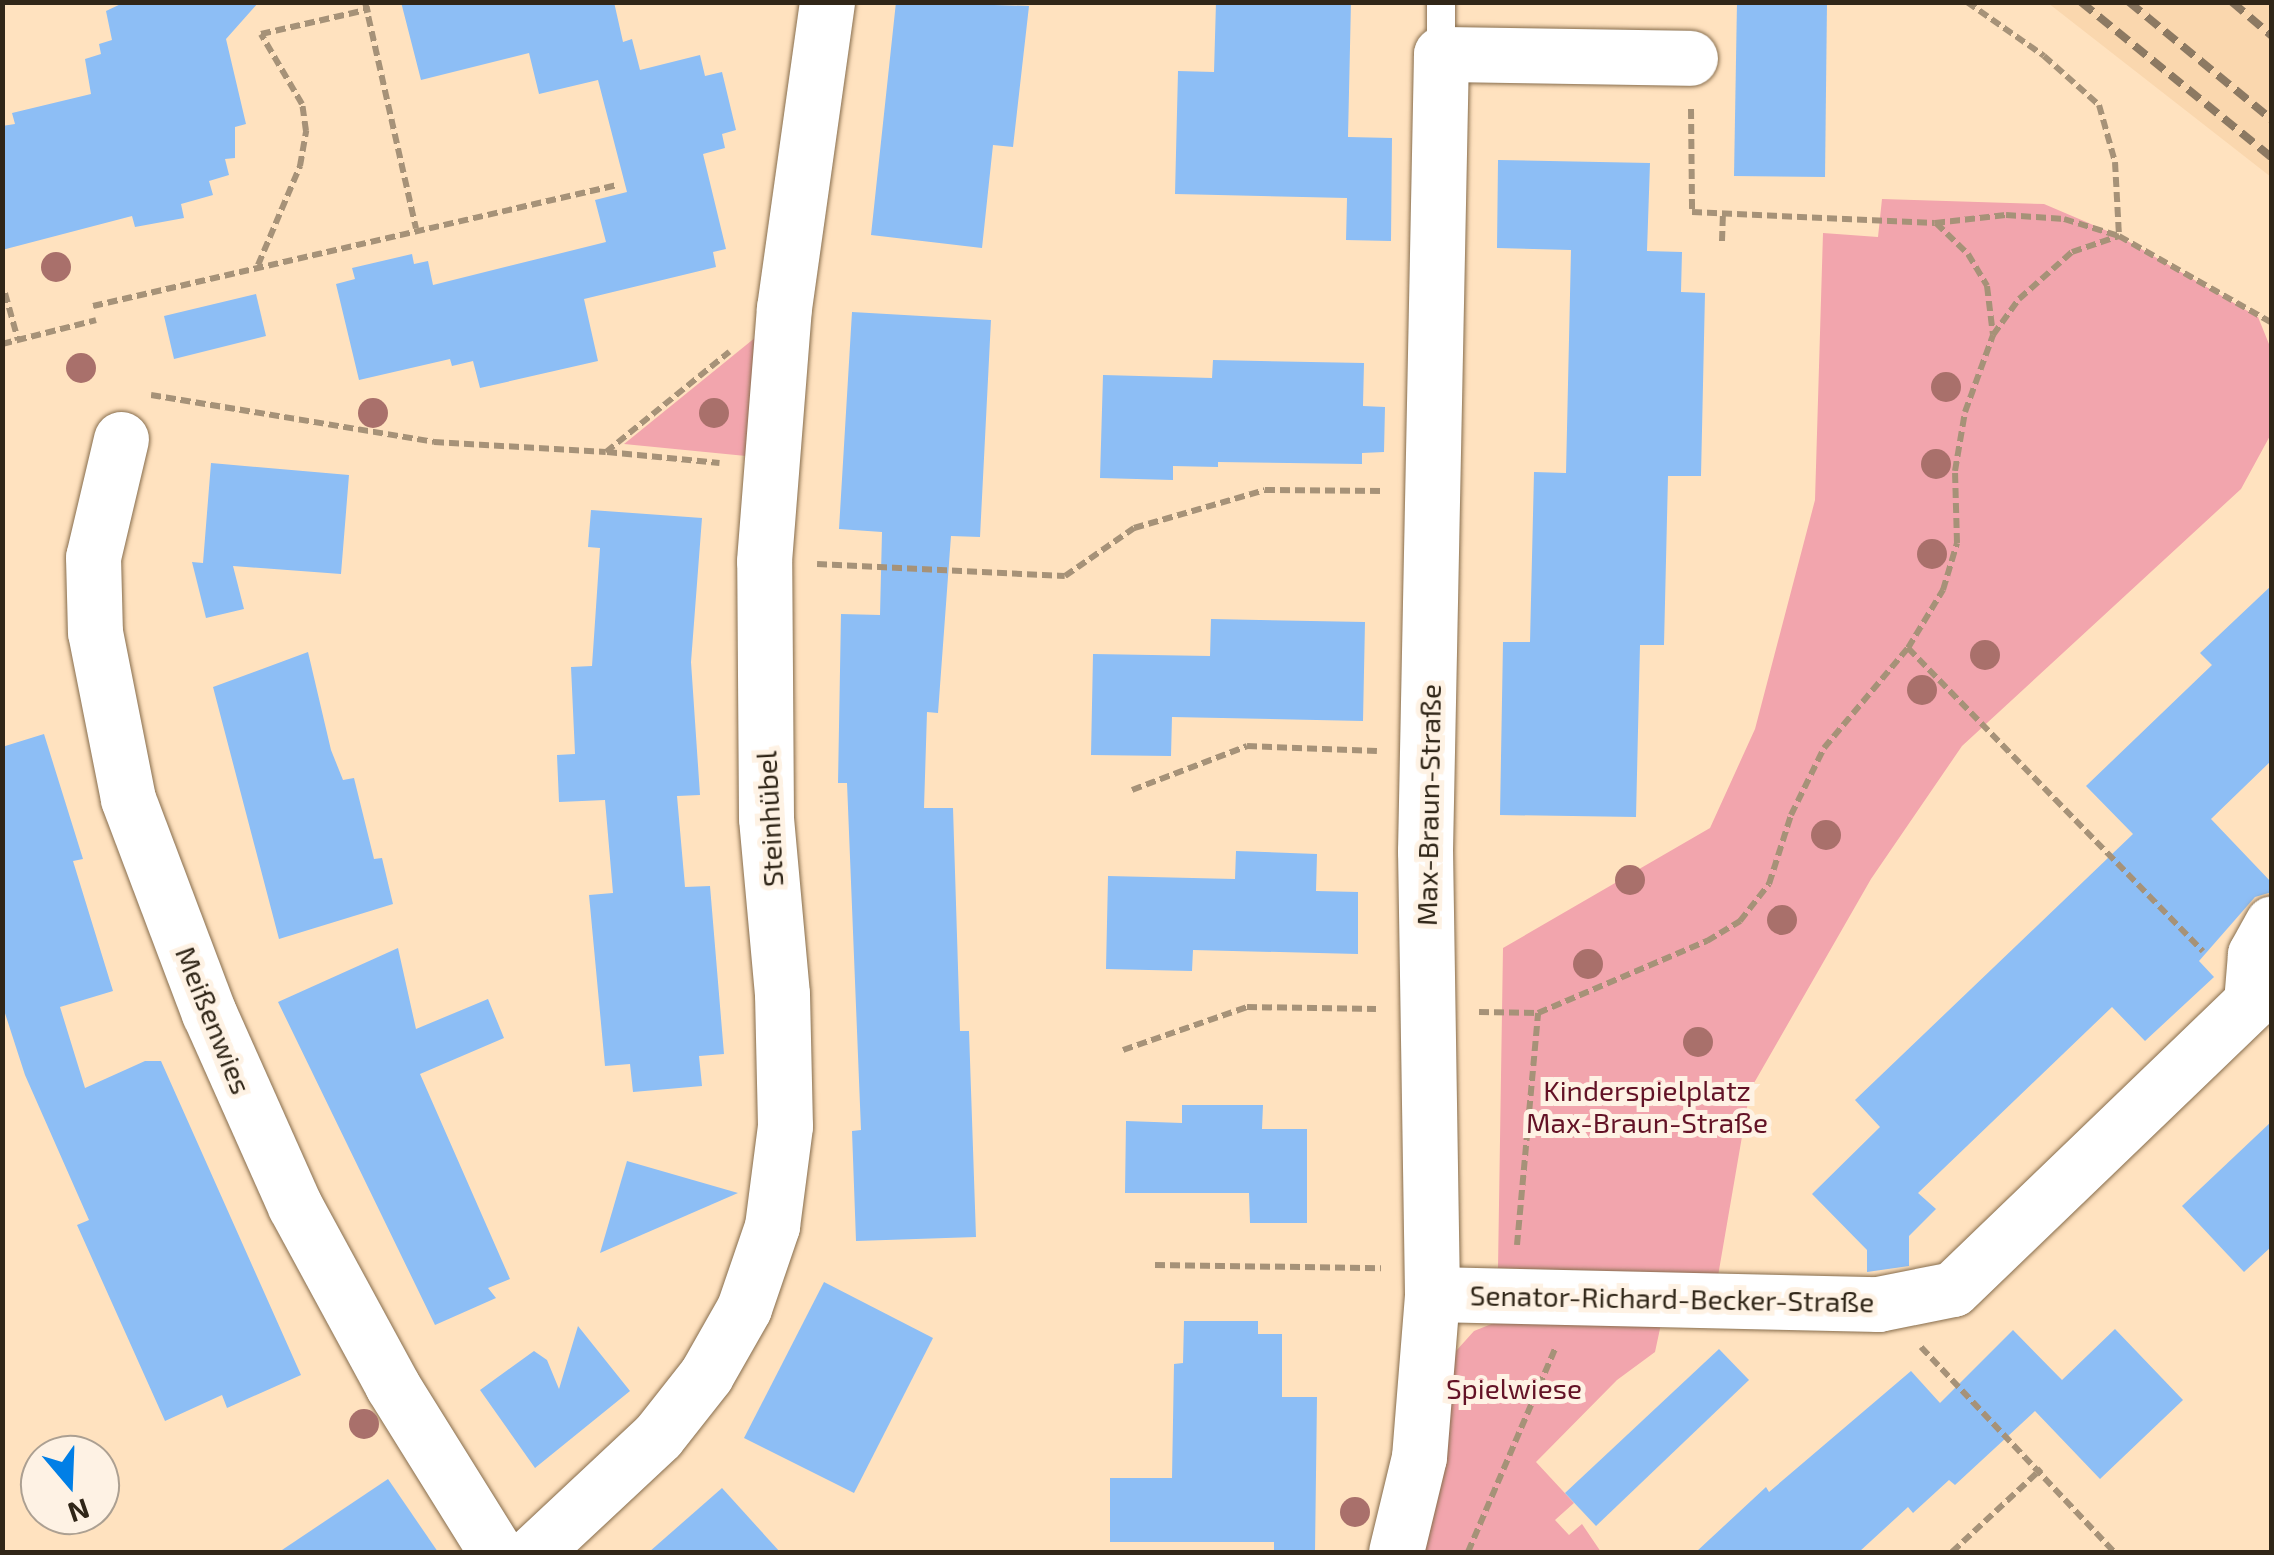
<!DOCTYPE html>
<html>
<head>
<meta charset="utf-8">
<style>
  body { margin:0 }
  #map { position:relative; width:2274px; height:1555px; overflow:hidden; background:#ffe2bf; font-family:"Exo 2",sans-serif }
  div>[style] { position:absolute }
  .built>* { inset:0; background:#fad7ae }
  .green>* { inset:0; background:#f2a5ad }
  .building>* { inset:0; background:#8dbef5 }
  .path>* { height:6px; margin-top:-3px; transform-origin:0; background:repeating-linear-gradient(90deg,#a69278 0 10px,transparent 0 15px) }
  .roads { filter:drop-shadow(0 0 2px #876d4d) drop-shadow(0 0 2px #876d4d) }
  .service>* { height:28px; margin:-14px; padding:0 14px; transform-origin:14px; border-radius:14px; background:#fff }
  .minor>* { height:55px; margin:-27.5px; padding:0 27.5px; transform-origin:27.5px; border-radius:27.5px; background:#fff }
  .rail>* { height:8px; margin-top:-4px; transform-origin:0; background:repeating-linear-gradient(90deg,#8c7962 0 15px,transparent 0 23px) }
  .trees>* { width:30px; height:30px; margin:-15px; border-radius:50%; background:#a9706b }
  span { translate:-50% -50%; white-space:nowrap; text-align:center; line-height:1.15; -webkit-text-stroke:10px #fef2e4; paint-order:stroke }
  .street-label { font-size:28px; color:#302618 }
  .park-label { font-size:28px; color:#631226 }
  .frame { position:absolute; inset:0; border:5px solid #302618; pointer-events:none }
  .north { position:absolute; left:20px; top:1435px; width:100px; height:100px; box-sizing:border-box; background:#fef2e4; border:2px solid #aca092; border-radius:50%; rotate:161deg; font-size:28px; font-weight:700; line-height:40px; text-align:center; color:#302618 }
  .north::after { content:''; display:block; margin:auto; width:35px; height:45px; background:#017fe6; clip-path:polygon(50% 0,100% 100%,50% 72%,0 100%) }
</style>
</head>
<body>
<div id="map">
  <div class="built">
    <div style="clip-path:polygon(2048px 3px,2271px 3px,2271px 177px)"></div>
  </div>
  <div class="green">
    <div style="clip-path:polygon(1882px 199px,2044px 204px,2119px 236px,2258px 317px,2271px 349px,2271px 434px,2241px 489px,1962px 746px,1871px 879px,1750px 1090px,1718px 1276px,1498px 1268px,1503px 948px,1710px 828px,1755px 729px,1815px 500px,1823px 233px,1878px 237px)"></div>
    <div style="clip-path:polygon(756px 337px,746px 456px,624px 444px)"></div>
    <div style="clip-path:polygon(1499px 1321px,1661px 1324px,1655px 1352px,1617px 1380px,1536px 1462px,1574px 1503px,1555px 1520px,1569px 1535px,1582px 1524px,1601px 1552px,1420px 1552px,1456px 1351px,1474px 1331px)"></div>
  </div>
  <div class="building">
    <div style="clip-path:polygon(125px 2px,259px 2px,226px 39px,246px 124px,235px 127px,235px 158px,225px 159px,229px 175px,209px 181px,213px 195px,181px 204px,184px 218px,135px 227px,132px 216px,2px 250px,2px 126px,15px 124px,12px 113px,91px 94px,85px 59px,101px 54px,99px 44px,112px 40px,106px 11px)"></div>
    <div style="clip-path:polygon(401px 2px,614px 2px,623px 42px,632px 39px,640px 70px,700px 55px,705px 76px,722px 72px,736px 130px,722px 134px,725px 148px,703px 154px,726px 249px,713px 252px,716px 267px,584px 299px,598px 361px,480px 388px,473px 361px,452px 366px,450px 359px,359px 380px,336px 284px,355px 279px,352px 268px,412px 254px,414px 264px,428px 261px,433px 285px,606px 242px,595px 200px,627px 192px,598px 80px,539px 94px,529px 53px,421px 80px)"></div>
    <div style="clip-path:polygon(896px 2px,1029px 6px,1013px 147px,993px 145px,982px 248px,871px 235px)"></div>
    <div style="clip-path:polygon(1216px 2px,1351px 2px,1348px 137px,1392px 138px,1391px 241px,1346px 240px,1347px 198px,1175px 194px,1178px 71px,1214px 72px)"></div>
    <div style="clip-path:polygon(1737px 2px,1827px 2px,1825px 177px,1734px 176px)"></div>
    <div style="clip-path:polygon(1498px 160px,1650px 163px,1647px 251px,1682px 252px,1681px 292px,1705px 293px,1701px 476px,1668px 476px,1664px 645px,1640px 645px,1636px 817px,1500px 815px,1503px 642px,1530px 642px,1534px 472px,1566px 473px,1571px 250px,1497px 248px)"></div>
    <div style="clip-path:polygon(256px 294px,266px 336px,174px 359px,164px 316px)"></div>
    <div style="clip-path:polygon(852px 312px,991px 320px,980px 537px,951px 536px,938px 713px,927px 712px,924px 808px,953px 808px,960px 1031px,969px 1031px,976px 1237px,856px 1241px,852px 1131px,861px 1130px,847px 783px,838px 783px,841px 614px,880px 615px,882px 532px,839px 529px)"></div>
    <div style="clip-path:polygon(1213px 360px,1364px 363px,1363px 406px,1385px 407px,1384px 452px,1362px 453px,1362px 464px,1218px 462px,1218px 467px,1173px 466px,1173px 480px,1100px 478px,1103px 375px,1212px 378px)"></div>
    <div style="clip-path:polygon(211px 463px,349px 475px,341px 574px,233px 566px,244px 609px,206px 618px,192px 562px,203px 563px)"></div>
    <div style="clip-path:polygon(591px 510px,702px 518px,691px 662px,700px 795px,677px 796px,685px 887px,710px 886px,724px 1054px,699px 1056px,702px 1086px,633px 1092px,630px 1064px,605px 1066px,589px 895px,613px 893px,605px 800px,559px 802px,557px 755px,575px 754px,571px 667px,592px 666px,600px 548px,588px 547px)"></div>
    <div style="clip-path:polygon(2272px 585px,2272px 760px,2211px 819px,2272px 883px,2272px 892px,2255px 897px,2199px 961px,2214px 977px,2145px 1041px,2112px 1007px,1918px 1193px,1936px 1209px,1909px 1236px,1909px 1266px,1867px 1272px,1867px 1250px,1812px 1194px,1880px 1127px,1855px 1100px,2133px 834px,2086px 786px,2212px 665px,2200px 653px)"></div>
    <div style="clip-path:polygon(1211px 619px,1365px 622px,1363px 721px,1172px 717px,1171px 756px,1091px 755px,1093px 654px,1210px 656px)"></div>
    <div style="clip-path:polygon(308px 652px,331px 750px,343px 780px,354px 778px,374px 859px,382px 858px,393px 904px,279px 939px,213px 687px)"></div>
    <div style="clip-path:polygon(44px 734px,83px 859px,73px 861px,113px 991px,60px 1007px,85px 1088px,145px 1061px,161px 1061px,301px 1375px,227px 1408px,222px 1395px,165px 1421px,77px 1225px,89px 1220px,25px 1075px,2px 1004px,2px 747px)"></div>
    <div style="clip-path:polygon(1236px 851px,1317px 854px,1316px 891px,1358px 892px,1358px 954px,1193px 950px,1192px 971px,1106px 969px,1108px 876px,1235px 879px)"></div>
    <div style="clip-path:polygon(398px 948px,416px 1029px,488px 999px,504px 1038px,420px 1074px,510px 1279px,488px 1288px,496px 1298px,435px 1325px,278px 1002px)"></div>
    <div style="clip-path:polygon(1182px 1105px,1263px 1105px,1262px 1129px,1307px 1129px,1307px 1223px,1250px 1223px,1249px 1193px,1125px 1193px,1126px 1121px,1182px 1123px)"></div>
    <div style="clip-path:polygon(2272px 1121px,2272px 1246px,2244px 1272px,2182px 1206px)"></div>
    <div style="clip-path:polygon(627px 1161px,738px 1193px,600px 1253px)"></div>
    <div style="clip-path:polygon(824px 1282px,933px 1338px,854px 1493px,744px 1438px)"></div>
    <div style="clip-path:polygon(1184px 1321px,1258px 1321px,1258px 1334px,1282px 1334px,1282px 1397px,1317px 1397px,1315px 1552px,1274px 1552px,1274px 1542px,1110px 1542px,1110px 1478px,1172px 1478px,1174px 1364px,1183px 1363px)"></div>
    <div style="clip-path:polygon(578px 1326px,630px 1391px,535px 1468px,480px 1390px,534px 1351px,547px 1360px,559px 1389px)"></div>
    <div style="clip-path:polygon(2115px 1329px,2183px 1400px,2100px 1479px,2035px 1411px,1955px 1485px,1949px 1480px,1913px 1513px,1908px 1507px,1859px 1552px,1696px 1552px,1766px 1487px,1769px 1492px,1911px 1371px,1940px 1403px,2013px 1330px,2062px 1380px)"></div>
    <div style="clip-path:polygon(1719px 1349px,1749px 1380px,1596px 1526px,1565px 1493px)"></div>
    <div style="clip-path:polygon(388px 1479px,438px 1552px,279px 1552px)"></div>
    <div style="clip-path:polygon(722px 1488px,780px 1552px,649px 1552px)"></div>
  </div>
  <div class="path">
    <div style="left:365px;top:2px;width:232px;rotate:77.3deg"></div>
    <div style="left:1967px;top:2px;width:94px;rotate:35deg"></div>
    <div style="left:2044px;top:56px;width:74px;rotate:41.7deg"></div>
    <div style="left:2099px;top:105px;width:59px;rotate:74.3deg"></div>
    <div style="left:2115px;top:162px;width:74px;rotate:86.9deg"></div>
    <div style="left:1691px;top:109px;width:103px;rotate:89.4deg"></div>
    <div style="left:1692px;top:212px;width:243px;rotate:2.6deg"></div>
    <div style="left:1935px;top:223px;width:71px;rotate:-6.4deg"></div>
    <div style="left:2006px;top:215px;width:58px;rotate:3.9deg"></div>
    <div style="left:2064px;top:219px;width:58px;rotate:17.2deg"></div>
    <div style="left:2119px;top:236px;width:176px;rotate:29.6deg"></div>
    <div style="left:1936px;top:223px;width:45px;rotate:44.1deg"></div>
    <div style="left:1968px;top:254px;width:37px;rotate:59deg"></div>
    <div style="left:1987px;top:286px;width:49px;rotate:83deg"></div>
    <div style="left:1722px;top:241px;width:27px;rotate:-88deg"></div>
    <div style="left:258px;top:265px;width:108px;rotate:-67deg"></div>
    <div style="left:300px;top:166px;width:36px;rotate:-80deg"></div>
    <div style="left:306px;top:131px;width:27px;rotate:-98deg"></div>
    <div style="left:302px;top:104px;width:81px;rotate:-120.4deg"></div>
    <div style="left:261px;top:34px;width:112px;rotate:-12.9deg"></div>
    <div style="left:5px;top:293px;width:49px;rotate:74.5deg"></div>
    <div style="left:93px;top:306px;width:538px;rotate:-13deg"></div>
    <div style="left:2px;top:344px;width:97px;rotate:-14.3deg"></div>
    <div style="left:151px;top:395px;width:287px;rotate:9.4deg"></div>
    <div style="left:434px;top:442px;width:172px;rotate:3.3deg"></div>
    <div style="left:606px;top:452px;width:159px;rotate:-39.1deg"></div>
    <div style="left:607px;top:452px;width:113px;rotate:5.6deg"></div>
    <div style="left:817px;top:564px;width:248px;rotate:2.8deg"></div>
    <div style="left:1065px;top:576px;width:84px;rotate:-34.8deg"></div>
    <div style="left:1134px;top:528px;width:136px;rotate:-16.2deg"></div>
    <div style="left:1265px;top:490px;width:118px;rotate:0.5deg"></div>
    <div style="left:1908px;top:648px;width:423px;rotate:45.8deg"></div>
    <div style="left:1132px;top:790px;width:123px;rotate:-20.9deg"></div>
    <div style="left:1247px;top:746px;width:130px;rotate:2.2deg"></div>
    <div style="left:1479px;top:1012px;width:59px;rotate:1deg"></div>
    <div style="left:1123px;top:1050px;width:131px;rotate:-19.1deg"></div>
    <div style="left:1247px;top:1007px;width:129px;rotate:0.9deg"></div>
    <div style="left:1517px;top:1245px;width:233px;rotate:-84.8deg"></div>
    <div style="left:1538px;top:1013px;width:184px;rotate:-23.1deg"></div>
    <div style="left:1707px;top:941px;width:39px;rotate:-31deg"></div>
    <div style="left:1740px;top:921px;width:47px;rotate:-51.9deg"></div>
    <div style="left:1769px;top:884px;width:72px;rotate:-72.3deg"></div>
    <div style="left:1791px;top:815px;width:75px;rotate:-63.8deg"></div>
    <div style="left:1824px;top:748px;width:131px;rotate:-50deg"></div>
    <div style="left:1908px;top:648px;width:68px;rotate:-58.9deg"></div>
    <div style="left:1943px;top:590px;width:49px;rotate:-73.4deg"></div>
    <div style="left:1957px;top:543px;width:72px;rotate:-91.6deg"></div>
    <div style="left:1955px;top:471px;width:60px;rotate:-80.4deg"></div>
    <div style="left:1965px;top:412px;width:82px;rotate:-70deg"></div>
    <div style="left:1993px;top:335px;width:44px;rotate:-54.2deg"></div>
    <div style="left:2019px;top:299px;width:71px;rotate:-41.6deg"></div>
    <div style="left:2072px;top:252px;width:50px;rotate:-18.8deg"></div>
    <div style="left:1155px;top:1265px;width:226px;rotate:0.8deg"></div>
    <div style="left:1921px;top:1347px;width:282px;rotate:46.7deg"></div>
    <div style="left:1468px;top:1552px;width:223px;rotate:-66.8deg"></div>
    <div style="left:1952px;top:1552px;width:122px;rotate:-43deg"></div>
  </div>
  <div class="roads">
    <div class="service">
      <div style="left:1441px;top:54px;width:52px;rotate:-90deg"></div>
    </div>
    <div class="minor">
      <div style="left:121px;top:439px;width:121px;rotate:103.3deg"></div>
      <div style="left:93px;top:557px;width:75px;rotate:88.5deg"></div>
      <div style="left:95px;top:632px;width:170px;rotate:78.8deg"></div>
      <div style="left:128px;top:799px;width:229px;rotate:69.3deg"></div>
      <div style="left:209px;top:1013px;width:211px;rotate:66deg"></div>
      <div style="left:295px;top:1206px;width:204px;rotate:61.5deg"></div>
      <div style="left:392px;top:1385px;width:197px;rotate:58.1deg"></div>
      <div style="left:1432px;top:1294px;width:446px;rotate:1.3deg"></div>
      <div style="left:1878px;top:1304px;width:76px;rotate:-11.3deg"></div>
      <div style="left:1953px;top:1289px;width:414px;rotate:-43.9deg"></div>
      <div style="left:2251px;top:1002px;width:48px;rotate:-85.2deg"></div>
      <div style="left:2255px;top:954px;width:35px;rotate:-61deg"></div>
      <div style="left:534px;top:1552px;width:170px;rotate:-43.1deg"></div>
      <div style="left:658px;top:1436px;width:78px;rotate:-51.8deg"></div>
      <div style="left:706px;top:1375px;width:77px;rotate:-60.4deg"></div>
      <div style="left:744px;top:1308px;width:87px;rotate:-71.1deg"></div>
      <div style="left:772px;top:1226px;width:101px;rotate:-82.6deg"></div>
      <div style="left:785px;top:1126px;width:132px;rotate:-91.3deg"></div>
      <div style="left:782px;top:994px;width:177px;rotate:-95.2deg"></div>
      <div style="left:766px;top:818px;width:257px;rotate:-90.4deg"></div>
      <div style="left:764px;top:561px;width:254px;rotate:-85.5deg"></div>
      <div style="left:784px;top:308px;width:309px;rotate:-82deg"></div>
      <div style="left:1396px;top:1552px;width:98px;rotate:-76.4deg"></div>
      <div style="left:1419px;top:1457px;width:164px;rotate:-85.4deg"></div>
      <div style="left:1432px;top:1294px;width:443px;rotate:-90.9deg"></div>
      <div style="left:1425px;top:851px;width:797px;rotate:-88.85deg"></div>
      <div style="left:1441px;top:54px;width:249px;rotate:0.9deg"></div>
    </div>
  </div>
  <div class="rail">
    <div style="left:2081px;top:2px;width:247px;rotate:39.2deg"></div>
    <div style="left:2129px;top:2px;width:185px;rotate:39.5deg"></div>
    <div style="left:2232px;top:2px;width:52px;rotate:40.4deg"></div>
  </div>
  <div class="trees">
    <div style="left:56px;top:267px"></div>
    <div style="left:81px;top:368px"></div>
    <div style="left:1946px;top:387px"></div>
    <div style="left:373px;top:413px"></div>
    <div style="left:714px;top:413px"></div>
    <div style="left:1936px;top:464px"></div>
    <div style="left:1932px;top:554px"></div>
    <div style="left:1985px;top:655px"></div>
    <div style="left:1922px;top:690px"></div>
    <div style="left:1826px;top:835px"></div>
    <div style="left:1630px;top:880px"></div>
    <div style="left:1782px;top:920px"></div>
    <div style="left:1588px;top:964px"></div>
    <div style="left:1698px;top:1042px"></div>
    <div style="left:364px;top:1424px"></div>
    <div style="left:1355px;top:1512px"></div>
  </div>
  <div class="street-label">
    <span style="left:1428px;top:805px;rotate:-89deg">Max-Braun-Straße</span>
    <span style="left:769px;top:819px;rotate:-93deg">Steinhübel</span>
    <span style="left:214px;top:1020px;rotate:68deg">Meißenwies</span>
    <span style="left:1672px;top:1298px;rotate:1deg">Senator-Richard-Becker-Straße</span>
  </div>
  <div class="park-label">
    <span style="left:1647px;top:1106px">Kinderspielplatz<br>Max-Braun-Straße</span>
    <span style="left:1514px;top:1388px">Spielwiese</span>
  </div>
  <div class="frame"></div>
  <div class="north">N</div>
</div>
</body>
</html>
